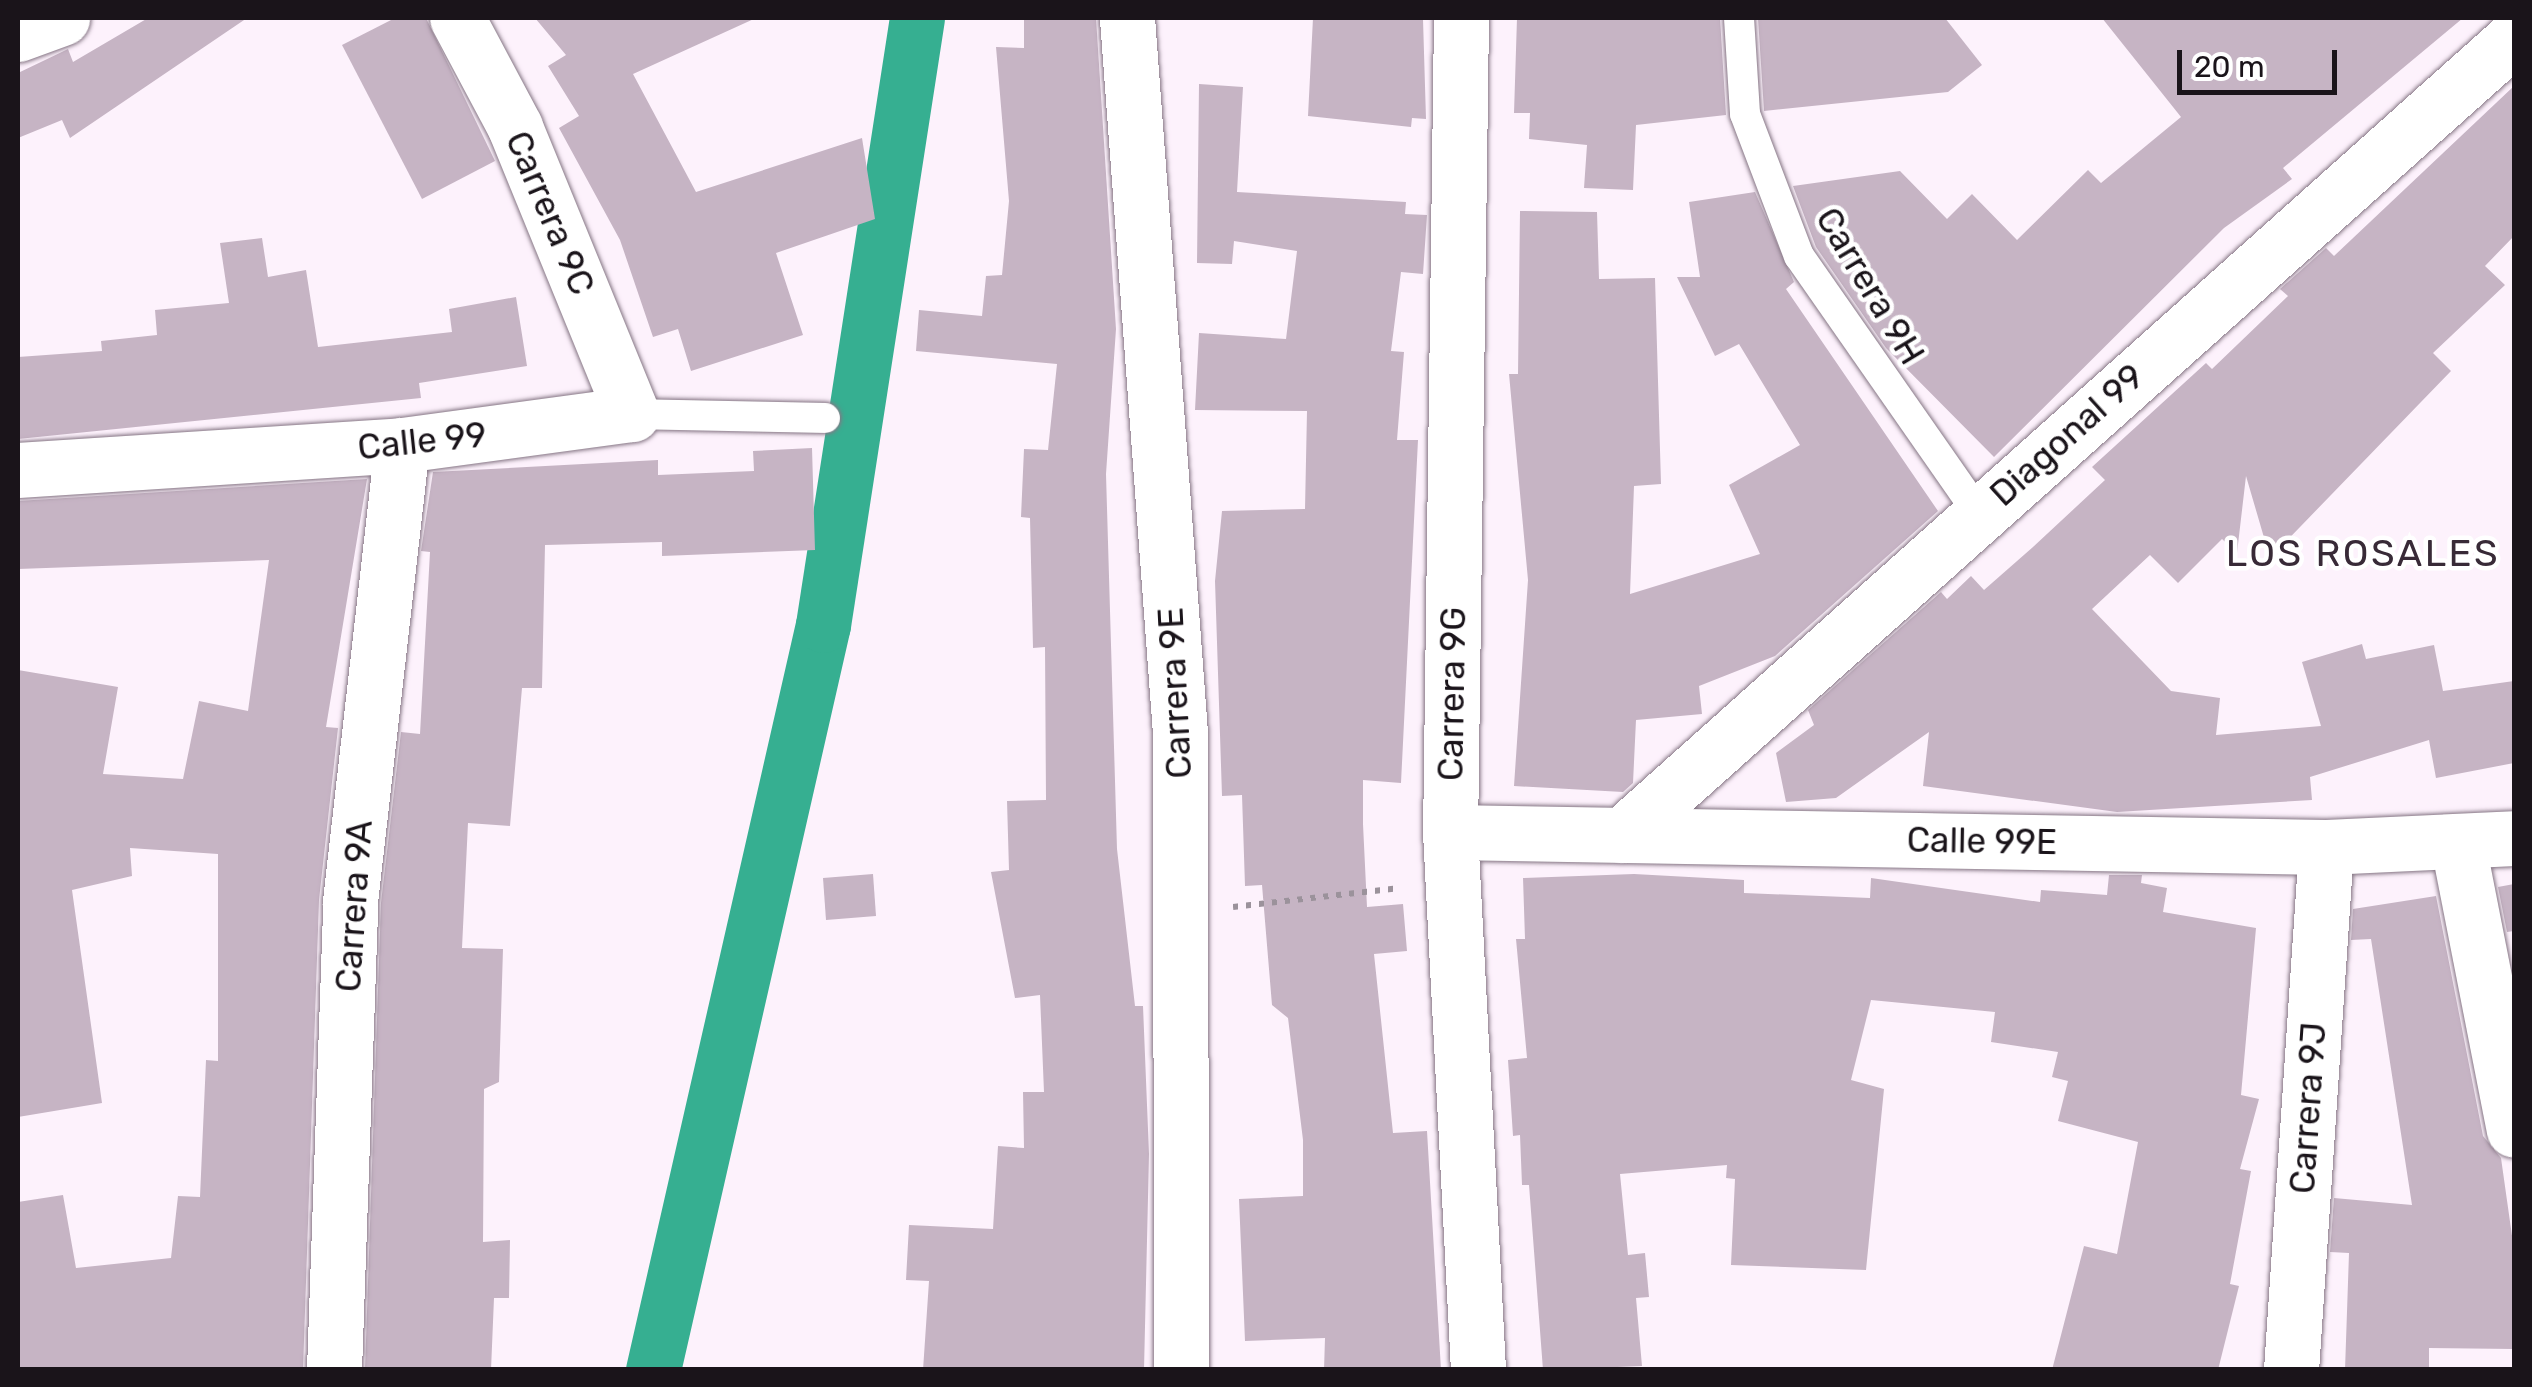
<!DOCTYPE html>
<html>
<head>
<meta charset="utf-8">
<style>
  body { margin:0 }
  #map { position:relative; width:2532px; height:1387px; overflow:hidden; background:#fdf2fc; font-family:Rubik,sans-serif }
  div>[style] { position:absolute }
  .canal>* { height:55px; margin:-27.5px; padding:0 27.5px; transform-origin:27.5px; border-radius:27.5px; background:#36af91 }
  .building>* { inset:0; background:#c6b4c4 }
  .path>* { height:6px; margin-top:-3px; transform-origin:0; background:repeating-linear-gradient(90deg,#9b929b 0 5px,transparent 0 13px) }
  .roads { filter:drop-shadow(0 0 2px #857584) drop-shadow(0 0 2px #857584) }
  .service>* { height:30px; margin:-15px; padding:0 15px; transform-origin:15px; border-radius:15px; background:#fff }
  .minor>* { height:55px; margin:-27.5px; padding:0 27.5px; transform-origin:27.5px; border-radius:27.5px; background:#fff }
  .tertiary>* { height:55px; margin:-27.5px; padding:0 27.5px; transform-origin:27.5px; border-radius:27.5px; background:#fff }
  span { translate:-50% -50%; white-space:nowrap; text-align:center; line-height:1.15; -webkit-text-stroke:9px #fff; paint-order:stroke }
  .street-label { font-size:35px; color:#1a141a }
  .neighbourhood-label { font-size:38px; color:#382a37; letter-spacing:2.5px }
  .frame { position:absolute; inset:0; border:20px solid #1a141a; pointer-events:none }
  .scale { position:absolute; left:2177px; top:50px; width:160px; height:45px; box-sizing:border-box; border:5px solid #1a141a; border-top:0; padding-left:12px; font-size:30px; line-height:35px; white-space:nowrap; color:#1a141a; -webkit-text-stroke:8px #fff; paint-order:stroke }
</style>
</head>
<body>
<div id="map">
  <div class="canal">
    <div style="left:653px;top:1370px;width:764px;rotate:-77.15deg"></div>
    <div style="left:823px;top:625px;width:614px;rotate:-81.2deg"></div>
  </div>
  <div class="building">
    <div style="clip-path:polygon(148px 18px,247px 18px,70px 138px,62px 120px,18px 138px,18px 73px,68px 49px,73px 62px)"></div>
    <div style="clip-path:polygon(395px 18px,426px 18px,495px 161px,422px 199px,342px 45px)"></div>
    <div style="clip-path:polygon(535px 18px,756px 18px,633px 74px,696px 192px,862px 138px,875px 219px,776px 253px,803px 335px,691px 371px,678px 329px,653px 337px,620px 240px,559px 128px,579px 116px,548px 66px,566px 55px)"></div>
    <div style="clip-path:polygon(1024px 18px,1096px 18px,1116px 329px,1106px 474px,1117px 849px,1135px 1006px,1143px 1006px,1149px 1154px,1144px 1370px,923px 1370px,929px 1281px,906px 1280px,909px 1225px,993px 1229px,998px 1146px,1024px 1148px,1023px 1092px,1044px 1092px,1040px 995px,1015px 998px,991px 872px,1009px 870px,1007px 801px,1046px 800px,1045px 647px,1033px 648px,1030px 518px,1021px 517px,1024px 449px,1048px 450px,1057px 364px,916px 351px,919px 310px,982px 316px,986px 276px,1002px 275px,1009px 201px,996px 47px,1024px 48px)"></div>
    <div style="clip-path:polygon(1313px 18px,1423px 19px,1426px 119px,1412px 118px,1411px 127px,1308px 116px)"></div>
    <div style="clip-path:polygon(1517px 18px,1720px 18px,1726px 115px,1636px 125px,1633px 190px,1584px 188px,1587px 145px,1529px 139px,1530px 113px,1514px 113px)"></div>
    <div style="clip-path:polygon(1758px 18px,1945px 18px,1982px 65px,1948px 92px,1764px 111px)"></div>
    <div style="clip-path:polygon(2102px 18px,2463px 18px,2283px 168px,2292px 179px,2224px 228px,1994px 457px,1886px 348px,1816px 247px,1793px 186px,1900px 171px,1947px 219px,1972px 194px,2017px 240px,2088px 170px,2101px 183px,2181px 117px)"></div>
    <div style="clip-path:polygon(1199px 84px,1243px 87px,1237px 192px,1406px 202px,1405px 214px,1427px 215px,1423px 274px,1401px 272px,1391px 351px,1404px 352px,1397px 440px,1418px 440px,1401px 783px,1363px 780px,1363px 824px,1367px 907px,1403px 904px,1407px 951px,1374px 954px,1393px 1133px,1427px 1131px,1441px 1370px,1324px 1370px,1325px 1338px,1245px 1341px,1239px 1199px,1303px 1196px,1303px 1140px,1288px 1018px,1272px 1005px,1262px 885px,1245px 886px,1242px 795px,1222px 796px,1215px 581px,1222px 511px,1305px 509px,1307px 411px,1195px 410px,1199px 333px,1286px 339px,1297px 251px,1234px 241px,1232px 264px,1197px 263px)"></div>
    <div style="clip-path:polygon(2514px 86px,2514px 236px,2485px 266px,2505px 285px,2433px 353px,2451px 371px,2270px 558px,2246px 476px,2237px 553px,2222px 539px,2178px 583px,2150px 555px,2092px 609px,2171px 691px,2220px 698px,2216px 735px,2321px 726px,2302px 662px,2362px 644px,2366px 659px,2434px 645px,2443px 691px,2514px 681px,2514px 763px,2436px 778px,2429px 740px,2310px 777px,2312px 800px,2117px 812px,1923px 786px,1929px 732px,1836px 798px,1786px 802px,1776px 753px,1814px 725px,1808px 710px,1941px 592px,1947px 599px,1971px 576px,1984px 590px,2033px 547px,2105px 480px,2092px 467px,2206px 363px,2212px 369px,2288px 296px,2280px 289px,2326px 248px,2334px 256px)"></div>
    <div style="clip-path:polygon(1755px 192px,1794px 282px,1786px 289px,1938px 511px,1775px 656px,1699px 686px,1702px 714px,1636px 720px,1633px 783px,1623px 792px,1514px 786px,1528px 580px,1509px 374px,1518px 374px,1520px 211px,1597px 212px,1599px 279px,1655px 278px,1661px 484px,1634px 486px,1630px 594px,1760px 554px,1729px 485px,1800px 445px,1739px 344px,1715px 356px,1677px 277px,1700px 277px,1689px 202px)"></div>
    <div style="clip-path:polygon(262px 238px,268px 277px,306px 270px,318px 347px,452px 332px,449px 309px,516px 297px,527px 366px,419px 383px,421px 398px,18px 439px,18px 357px,102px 351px,101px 341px,157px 335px,155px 310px,229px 303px,220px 243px)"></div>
    <div style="clip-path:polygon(812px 448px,815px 550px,662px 556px,662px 542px,545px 545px,542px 688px,522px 688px,510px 826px,468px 823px,462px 948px,503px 949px,499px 1082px,484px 1089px,483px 1242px,510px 1240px,509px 1298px,494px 1298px,491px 1370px,365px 1370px,381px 903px,401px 732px,420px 734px,430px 552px,421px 551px,433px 472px,658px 460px,658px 475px,754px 471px,753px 451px)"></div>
    <div style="clip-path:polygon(367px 479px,326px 727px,338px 728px,319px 900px,303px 1370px,18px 1370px,18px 1202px,63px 1195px,76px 1268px,171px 1258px,178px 1196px,200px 1197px,206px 1060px,218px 1061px,218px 854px,130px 848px,132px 876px,72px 890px,102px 1103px,18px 1117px,18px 670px,118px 687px,103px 774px,183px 779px,199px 701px,248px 711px,269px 560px,18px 569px,18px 501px)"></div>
    <div style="clip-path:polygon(873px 874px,876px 916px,826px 920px,823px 878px)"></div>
    <div style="clip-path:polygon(1634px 874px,1744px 880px,1744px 893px,1870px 898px,1871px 878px,2040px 902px,2041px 890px,2107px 895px,2109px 875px,2142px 875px,2141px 883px,2167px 888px,2163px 912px,2256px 928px,2241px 1095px,2259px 1099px,2240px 1169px,2251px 1171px,2230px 1284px,2239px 1286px,2218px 1370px,2052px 1370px,2084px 1246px,2117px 1254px,2138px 1142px,2058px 1121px,2068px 1081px,2052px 1077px,2058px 1052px,1991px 1042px,1995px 1012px,1871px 1000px,1851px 1080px,1884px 1089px,1866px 1270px,1731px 1265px,1735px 1179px,1726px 1178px,1727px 1165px,1620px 1174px,1628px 1255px,1645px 1253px,1649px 1297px,1636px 1298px,1642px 1366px,1543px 1370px,1529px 1185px,1522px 1185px,1520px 1135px,1513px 1136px,1508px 1060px,1527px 1058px,1516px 939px,1525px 939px,1523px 878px)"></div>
    <div style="clip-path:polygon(2514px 884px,2514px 931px,2507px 932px,2498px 887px)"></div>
    <div style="clip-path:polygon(2436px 896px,2483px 1136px,2501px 1158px,2514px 1250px,2513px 1349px,2429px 1348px,2429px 1370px,2345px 1370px,2349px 1253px,2330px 1252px,2334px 1198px,2412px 1205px,2371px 939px,2351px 940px,2353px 909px)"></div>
  </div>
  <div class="path">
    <div style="left:1233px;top:907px;width:168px;rotate:-6.5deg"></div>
  </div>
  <div class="roads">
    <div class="service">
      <div style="left:1739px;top:18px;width:96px;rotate:86.4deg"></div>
      <div style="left:1745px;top:114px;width:152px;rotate:69.2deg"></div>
      <div style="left:1799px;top:256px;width:315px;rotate:55.1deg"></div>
      <div style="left:632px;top:414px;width:193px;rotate:1.2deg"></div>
    </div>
    <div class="minor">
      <div style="left:1127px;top:18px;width:717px;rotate:85.76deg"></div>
      <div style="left:1180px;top:733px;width:637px;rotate:89.91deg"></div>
      <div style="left:18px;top:34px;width:47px;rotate:-20deg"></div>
      <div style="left:18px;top:470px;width:385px;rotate:-3.7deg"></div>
      <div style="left:402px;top:445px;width:232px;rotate:-7.7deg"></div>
      <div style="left:632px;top:414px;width:310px;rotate:-112.2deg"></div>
      <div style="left:515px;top:127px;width:123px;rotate:-118deg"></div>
      <div style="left:1450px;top:832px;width:876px;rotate:0.98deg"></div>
      <div style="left:2326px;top:847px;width:188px;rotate:-2.7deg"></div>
      <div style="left:1622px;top:835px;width:1196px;rotate:-41.78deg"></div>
      <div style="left:2458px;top:845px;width:290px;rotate:78.9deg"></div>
      <div style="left:334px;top:1370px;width:469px;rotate:-88deg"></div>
      <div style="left:350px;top:901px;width:459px;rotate:-83.5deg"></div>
      <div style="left:2291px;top:1370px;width:524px;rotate:-86.17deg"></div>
    </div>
    <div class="tertiary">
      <div style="left:1461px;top:18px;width:814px;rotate:90.77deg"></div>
      <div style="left:1450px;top:832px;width:539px;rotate:87.02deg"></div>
    </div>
  </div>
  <div class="street-label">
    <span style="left:550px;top:213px;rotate:67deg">Carrera 9C</span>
    <span style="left:1870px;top:286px;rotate:59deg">Carrera 9H</span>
    <span style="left:2067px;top:435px;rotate:-42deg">Diagonal 99</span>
    <span style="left:422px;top:441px;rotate:-6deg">Calle 99</span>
    <span style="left:1175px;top:693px;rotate:-93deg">Carrera 9E</span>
    <span style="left:1452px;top:694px;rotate:-89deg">Carrera 9G</span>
    <span style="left:1982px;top:841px;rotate:1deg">Calle 99E</span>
    <span style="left:354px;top:906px;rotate:-86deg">Carrera 9A</span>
    <span style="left:2308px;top:1108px;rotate:-86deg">Carrera 9J</span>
  </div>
  <div class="neighbourhood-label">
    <span style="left:2363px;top:554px">LOS ROSALES</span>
  </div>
  <div class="frame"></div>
  <div class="scale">20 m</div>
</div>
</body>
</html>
